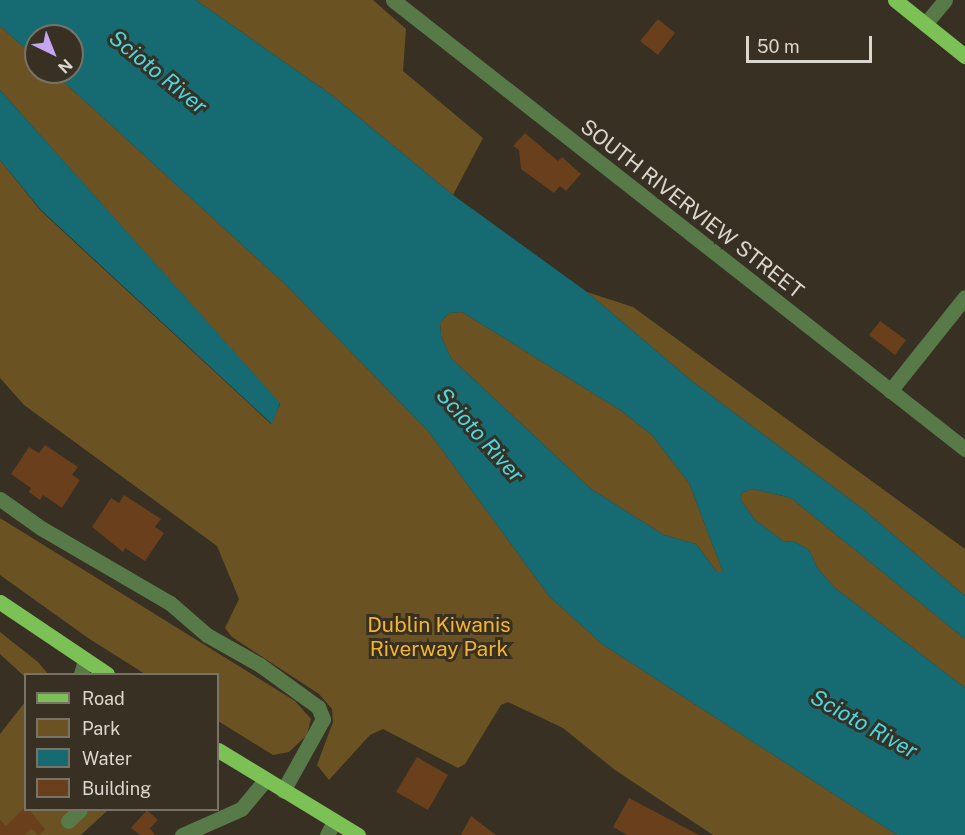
<!DOCTYPE html>
<html>
<head>
<meta charset="utf-8">
<style>
  body { margin:0 }
  #map { position:relative; width:965px; height:835px; overflow:hidden; background:#373023; font-family:"Public Sans",sans-serif }
  div>[style] { position:absolute }
  .green>* { inset:0; background:#6a5222 }
  .water>* { inset:0; background:#166a72 }
  .building>* { inset:0; background:#693f1c }
  .minor>* { height:15px; margin:-7.5px; padding:0 7.5px; transform-origin:7.5px; border-radius:7.5px; background:#587a48 }
  .major>* { height:15px; margin:-7.5px; padding:0 7.5px; transform-origin:7.5px; border-radius:7.5px; background:#7bc156 }
  span { translate:-50% -50%; white-space:nowrap; text-align:center; line-height:1.15; -webkit-text-stroke:6px #373023; paint-order:stroke }
  .street-label { font-size:21px; color:#dbd7ce }
  .park-label { font-size:21px; color:#f4b52d }
  .water-label { font-size:22px; color:#42dae9; font-style:italic }
  .legend { position:absolute; left:24px; top:673px; width:195px; height:138px; box-sizing:border-box; background:#373023; border:2px solid #797367; margin:0; padding:8px 10px; list-style:none; font-size:18px; color:#dbd7ce }
  .legend li { display:flex; align-items:center; gap:12px; height:30px }
  .legend b { width:30px; border:2px solid #797367 }
  .north { position:absolute; left:24px; top:24px; width:60px; height:60px; box-sizing:border-box; background:#373023; border:2px solid #797367; border-radius:50%; rotate:137deg; font-size:16px; font-weight:700; line-height:24px; text-align:center; color:#dbd7ce }
  .north::after { content:''; display:block; margin:auto; width:21px; height:27px; background:#c5a7f1; clip-path:polygon(50% 0,100% 100%,50% 72%,0 100%) }
  .scale { position:absolute; left:746px; top:36px; width:126px; height:27px; box-sizing:border-box; border:3px solid #dbd7ce; border-top:0; padding-left:8px; font-size:18px; line-height:21px; white-space:nowrap; color:#dbd7ce; -webkit-text-stroke:4px #373023; paint-order:stroke }
</style>
</head>
<body>
<div id="map">
  <div class="green">
    <div style="clip-path:polygon(196px 0,373px 0,406px 29px,403px 71px,483px 138px,453px 195px,333px 96px)"></div>
    <div style="clip-path:polygon(0 26px,36px 58px,36px 72px,53px 72px,285px 284px,429px 432px,549px 596px,602px 644px,897px 835px,713px 835px,615px 770px,563px 728px,508px 702px,501px 705px,465px 764px,458px 768px,383px 729px,370px 735px,329px 780px,317px 765px,333px 722px,332px 709px,319px 694px,232px 637px,225px 628px,239px 599px,217px 546px,24px 405px,0 378px,0 160px,41px 211px,271px 424px,280px 404px,0 90px)"></div>
    <div style="clip-path:polygon(587px 292px,633px 307px,965px 549px,965px 596px,863px 509px,693px 382px)"></div>
    <div style="clip-path:polygon(462px 312px,620px 410px,652px 435px,689px 483px,723px 572px,717px 572px,696px 544px,664px 535px,591px 489px,451px 358px,441px 336px,440px 323px,449px 313px)"></div>
    <div style="clip-path:polygon(754px 489px,791px 498px,965px 639px,965px 688px,835px 588px,818px 569px,809px 550px,795px 542px,783px 541px,755px 520px,740px 499px,743px 492px)"></div>
    <div style="clip-path:polygon(0 518px,295px 701px,311px 719px,307px 735px,289px 752px,273px 755px,218px 721px,218px 674px,145px 674px,88px 638px,0 575px)"></div>
    <div style="clip-path:polygon(0 632px,38px 662px,48px 674px,25px 677px,0 654px)"></div>
    <div style="clip-path:polygon(25px 702px,26px 810px,108px 810px,81px 835px,0 835px,0 734px)"></div>
  </div>
  <div class="water">
    <div style="clip-path:polygon(evenodd,0 0,196px 0,333px 96px,453px 195px,587px 292px,693px 382px,863px 509px,965px 596px,965px 639px,791px 498px,754px 489px,743px 492px,740px 499px,755px 520px,783px 541px,795px 542px,809px 550px,818px 569px,835px 588px,965px 688px,965px 835px,897px 835px,602px 644px,549px 596px,429px 432px,285px 284px,53px 72px,72px 72px,72px 36px,36px 36px,36px 58px,0 26px,0 0,462px 312px,620px 410px,652px 435px,689px 483px,723px 572px,717px 572px,696px 544px,664px 535px,591px 489px,451px 358px,441px 336px,440px 323px,449px 313px,462px 312px)"></div>
    <div style="clip-path:polygon(0 90px,280px 403px,272px 424px,41px 210px,0 160px)"></div>
  </div>
  <div class="building">
    <div style="clip-path:polygon(658px 19px,675px 33px,658px 55px,640px 41px)"></div>
    <div style="clip-path:polygon(525px 133px,558px 161px,562px 157px,581px 174px,566px 191px,560px 186px,554px 193px,521px 169px,519px 150px,513px 146px)"></div>
    <div style="clip-path:polygon(880px 321px,906px 340px,895px 355px,869px 335px)"></div>
    <div style="clip-path:polygon(45px 445px,78px 467px,72px 475px,80px 480px,62px 508px,43px 495px,40px 500px,29px 492px,31px 488px,11px 474px,29px 447px,39px 453px)"></div>
    <div style="clip-path:polygon(124px 495px,161px 519px,155px 527px,164px 533px,145px 561px,125px 548px,123px 552px,92px 527px,111px 498px,119px 503px)"></div>
    <div style="clip-path:polygon(417px 757px,448px 775px,428px 810px,396px 792px)"></div>
    <div style="clip-path:polygon(629px 798px,699px 835px,627px 835px,613px 827px)"></div>
    <div style="clip-path:polygon(26px 806px,45px 829px,39px 835px,31px 829px,24px 835px,0 835px,0 820px,6px 826px)"></div>
    <div style="clip-path:polygon(147px 810px,158px 820px,150px 828px,155px 835px,140px 835px,131px 828px)"></div>
    <div style="clip-path:polygon(471px 816px,496px 835px,461px 835px)"></div>
  </div>
  <div class="minor">
    <div style="left:393px;top:0;width:727px;rotate:38.13deg"></div>
    <div style="left:925px;top:24px;width:31px;rotate:-50deg"></div>
    <div style="left:890px;top:391px;width:120px;rotate:-51.4deg"></div>
    <div style="left:0;top:499px;width:50px;rotate:35.3deg"></div>
    <div style="left:41px;top:528px;width:149px;rotate:30.2deg"></div>
    <div style="left:170px;top:603px;width:49px;rotate:40.9deg"></div>
    <div style="left:207px;top:635px;width:61px;rotate:29.5deg"></div>
    <div style="left:260px;top:665px;width:72px;rotate:35.9deg"></div>
    <div style="left:318px;top:707px;width:13px;rotate:67deg"></div>
    <div style="left:323px;top:719px;width:82px;rotate:119.1deg"></div>
    <div style="left:81px;top:674px;width:15px;rotate:-74deg"></div>
    <div style="left:68px;top:821px;width:16px;rotate:-43deg"></div>
    <div style="left:182px;top:835px;width:64px;rotate:-23.8deg"></div>
    <div style="left:241px;top:809px;width:38px;rotate:-50deg"></div>
    <div style="left:327px;top:835px;width:15px;rotate:-62deg"></div>
  </div>
  <div class="major">
    <div style="left:895px;top:0;width:90px;rotate:38.7deg"></div>
    <div style="left:0;top:602px;width:129px;rotate:33.9deg"></div>
    <div style="left:218px;top:750px;width:164px;rotate:31.3deg"></div>
  </div>
  <div class="street-label">
    <span style="left:692px;top:209px;rotate:38deg">SOUTH RIVERVIEW STREET</span>
  </div>
  <div class="park-label">
    <span style="left:439px;top:637px">Dublin Kiwanis<br>Riverway Park</span>
  </div>
  <div class="water-label">
    <span style="left:158px;top:72px;rotate:39deg">Scioto River</span>
    <span style="left:480px;top:435px;rotate:48deg">Scioto River</span>
    <span style="left:864px;top:724px;rotate:29deg">Scioto River</span>
  </div>
  <ul class="legend">
  <li><b style="height:8px;background:#7bc156"></b>Road</li>
  <li><b style="height:16px;background:#6a5222"></b>Park</li>
  <li><b style="height:16px;background:#166a72"></b>Water</li>
  <li><b style="height:16px;background:#693f1c"></b>Building</li>
  </ul>
  <div class="north">N</div>
  <div class="scale">50 m</div>
</div>
</body>
</html>
